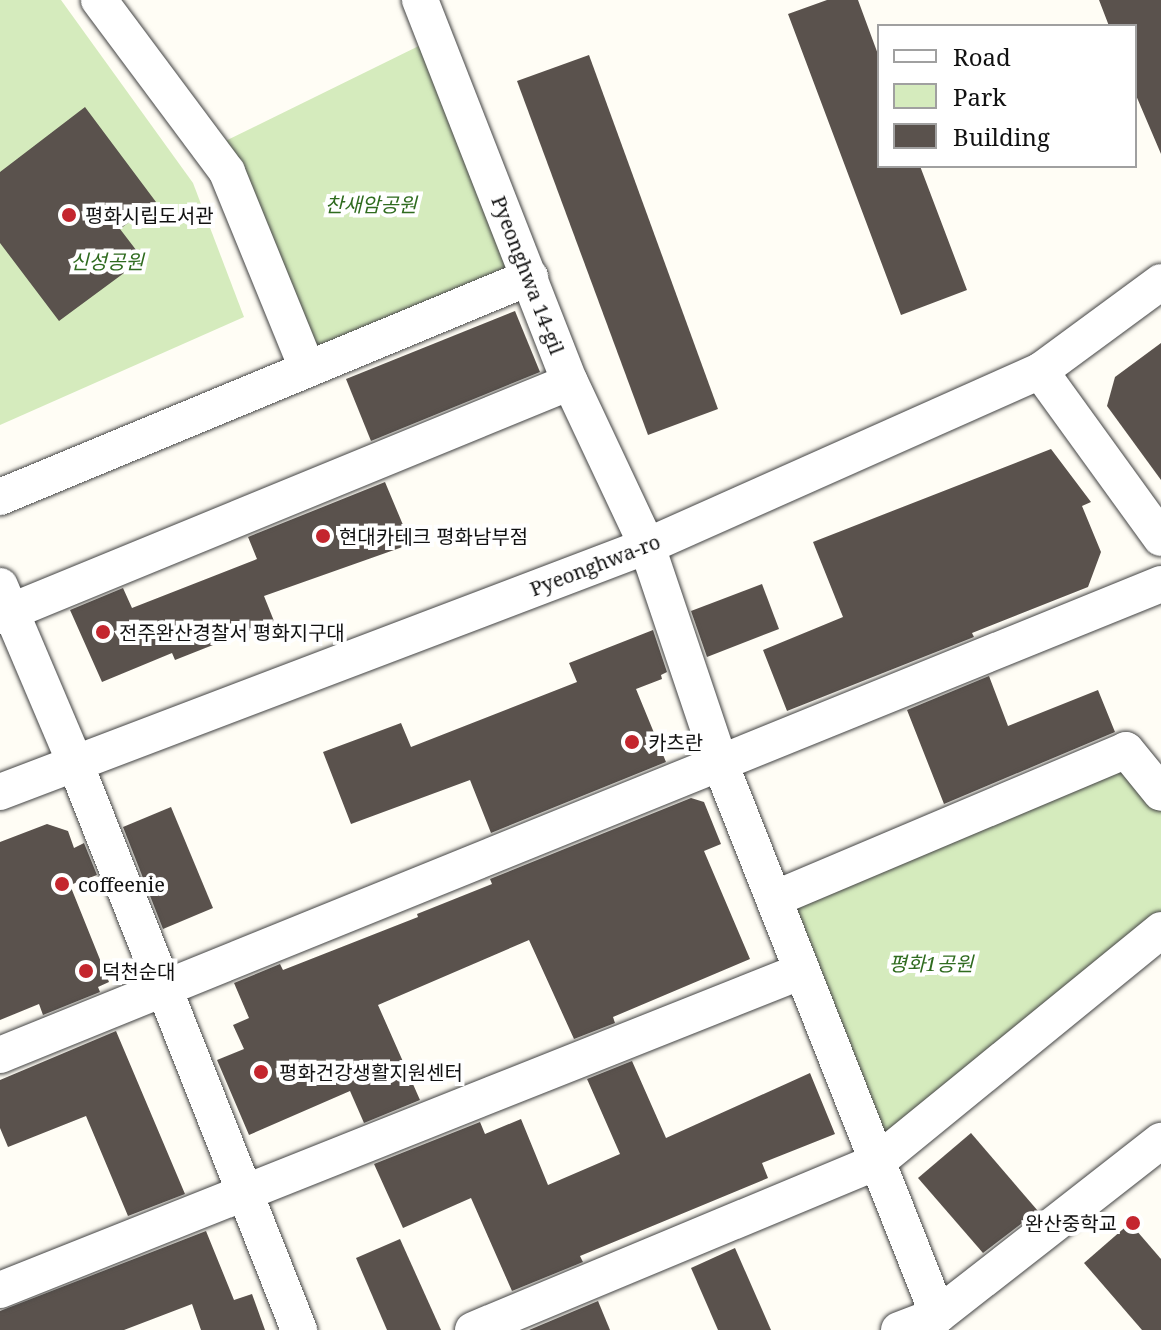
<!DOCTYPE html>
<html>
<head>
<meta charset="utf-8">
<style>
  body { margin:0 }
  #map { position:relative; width:1161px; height:1330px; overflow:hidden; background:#fffdf5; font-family:"Noto Serif","Noto Sans KR",serif }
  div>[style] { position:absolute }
  .green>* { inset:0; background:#d5ebbd }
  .building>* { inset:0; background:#5a524d }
  .roads { filter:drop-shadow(0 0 2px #444) drop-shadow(0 0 2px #444) }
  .minor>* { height:36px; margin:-18px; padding:0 18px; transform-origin:18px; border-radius:18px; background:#fff }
  .dots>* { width:22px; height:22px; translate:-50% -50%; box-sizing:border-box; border:4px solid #fff; border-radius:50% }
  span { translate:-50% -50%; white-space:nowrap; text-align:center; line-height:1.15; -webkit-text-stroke:8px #fff; paint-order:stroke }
  .park-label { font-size:20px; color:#2f6b1f; font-style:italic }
  .poi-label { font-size:20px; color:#111 }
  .left { translate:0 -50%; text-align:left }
  .right { translate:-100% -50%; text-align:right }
  .street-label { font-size:20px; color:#111 }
  .legend { position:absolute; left:877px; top:24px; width:260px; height:144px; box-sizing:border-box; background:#fff; border:2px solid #a0a0a0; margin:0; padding:10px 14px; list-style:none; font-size:24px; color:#111 }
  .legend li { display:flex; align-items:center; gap:16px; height:40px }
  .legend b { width:40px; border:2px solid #a0a0a0 }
</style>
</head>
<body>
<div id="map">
  <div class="green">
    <div style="clip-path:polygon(0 0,61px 0,193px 183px,244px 317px,0 425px)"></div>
    <div style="clip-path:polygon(435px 38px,530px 277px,307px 368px,209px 149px)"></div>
    <div style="clip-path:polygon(1126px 750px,1161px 793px,1161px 930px,877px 1162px,774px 899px)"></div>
  </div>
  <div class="building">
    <div style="clip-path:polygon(827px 0,858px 0,879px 57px,879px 166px,920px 166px,967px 290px,901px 315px,788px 14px)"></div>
    <div style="clip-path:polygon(1099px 0,1161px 0,1161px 154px,1135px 93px,1135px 26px,1109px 26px)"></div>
    <div style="clip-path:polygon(589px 55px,718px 409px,648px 435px,517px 81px)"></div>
    <div style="clip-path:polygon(85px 107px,156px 202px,120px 229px,143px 259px,59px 321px,0 243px,0 172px)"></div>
    <div style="clip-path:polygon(515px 311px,540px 372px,371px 441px,346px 379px)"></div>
    <div style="clip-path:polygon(1161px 343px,1161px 480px,1107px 406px,1115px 377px)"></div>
    <div style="clip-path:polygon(1051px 449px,1091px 502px,1082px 506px,1101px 552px,1088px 587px,972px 633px,974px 637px,787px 711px,763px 650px,843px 617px,813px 542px)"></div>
    <div style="clip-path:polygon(385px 482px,411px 544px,264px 596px,274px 621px,175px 660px,172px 653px,102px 682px,70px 610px,123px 588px,132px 608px,257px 559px,248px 537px)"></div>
    <div style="clip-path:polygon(762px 584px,779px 629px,707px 657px,691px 611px)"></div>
    <div style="clip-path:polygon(653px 630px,667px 672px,661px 675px,662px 679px,636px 689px,666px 762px,491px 833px,470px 780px,351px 824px,323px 752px,401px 723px,411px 747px,577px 682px,569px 663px)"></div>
    <div style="clip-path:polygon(989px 676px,1008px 726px,1098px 690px,1115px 732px,944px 804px,907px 710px)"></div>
    <div style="clip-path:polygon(691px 798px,704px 802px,721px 844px,704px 851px,750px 959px,613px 1017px,615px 1023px,574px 1039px,529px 940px,378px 1005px,420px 1100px,364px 1123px,350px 1091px,249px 1135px,217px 1060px,244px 1049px,233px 1025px,249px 1018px,234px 983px,280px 964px,283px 970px,418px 917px,417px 914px,492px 884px,490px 879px)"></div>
    <div style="clip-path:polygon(171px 807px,213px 908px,163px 929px,123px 827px)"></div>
    <div style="clip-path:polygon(47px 824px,68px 831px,74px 848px,84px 843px,97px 875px,70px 885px,109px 982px,98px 987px,100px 992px,43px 1015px,39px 1004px,0 1020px,0 842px)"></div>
    <div style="clip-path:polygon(116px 1031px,185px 1194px,128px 1216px,86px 1116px,8px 1147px,0 1128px,0 1080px)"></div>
    <div style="clip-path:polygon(632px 1061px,666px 1138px,810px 1073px,835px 1134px,762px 1163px,768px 1178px,580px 1256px,583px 1262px,512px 1291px,471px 1198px,403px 1228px,374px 1164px,480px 1122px,485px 1134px,521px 1119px,548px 1185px,620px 1154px,587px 1079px)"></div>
    <div style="clip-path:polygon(971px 1133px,1038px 1211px,983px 1253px,918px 1178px)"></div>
    <div style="clip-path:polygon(1130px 1223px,1161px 1259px,1161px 1330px,1142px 1330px,1084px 1263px)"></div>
    <div style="clip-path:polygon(206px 1231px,234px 1300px,252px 1294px,265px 1330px,201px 1330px,192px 1304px,124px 1330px,0 1330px,0 1311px)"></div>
    <div style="clip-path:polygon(400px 1239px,441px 1330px,387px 1330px,356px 1258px)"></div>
    <div style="clip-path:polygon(735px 1248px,771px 1330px,718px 1330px,691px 1268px)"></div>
    <div style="clip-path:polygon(598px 1301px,610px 1330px,529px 1330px)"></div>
  </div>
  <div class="roads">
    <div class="minor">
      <div style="left:99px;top:0;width:214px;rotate:53.3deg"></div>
      <div style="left:227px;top:172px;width:212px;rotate:67.8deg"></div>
      <div style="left:420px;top:0;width:410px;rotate:68.6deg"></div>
      <div style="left:570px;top:382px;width:181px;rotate:64.8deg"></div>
      <div style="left:647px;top:546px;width:229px;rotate:71.4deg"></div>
      <div style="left:720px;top:763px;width:593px;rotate:68.45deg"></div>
      <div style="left:1040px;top:371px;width:206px;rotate:54.1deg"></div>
      <div style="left:0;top:497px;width:574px;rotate:-22.54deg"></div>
      <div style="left:0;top:586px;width:192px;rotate:67deg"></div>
      <div style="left:75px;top:763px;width:610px;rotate:68.44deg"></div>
      <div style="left:0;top:616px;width:616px;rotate:-22.32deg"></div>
      <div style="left:0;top:792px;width:692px;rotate:-20.82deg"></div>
      <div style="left:647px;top:546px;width:430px;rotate:-24deg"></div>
      <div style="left:1040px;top:371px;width:150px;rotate:-36.3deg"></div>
      <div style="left:774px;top:899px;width:382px;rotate:-22.9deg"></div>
      <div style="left:1126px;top:750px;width:55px;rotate:50.9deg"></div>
      <div style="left:0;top:1055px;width:1253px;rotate:-22.08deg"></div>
      <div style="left:0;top:1290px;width:863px;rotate:-21.69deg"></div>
      <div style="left:473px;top:1330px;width:438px;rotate:-22.6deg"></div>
      <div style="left:877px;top:1162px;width:367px;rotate:-39.2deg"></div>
      <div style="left:899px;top:1330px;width:42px;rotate:-21deg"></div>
      <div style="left:938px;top:1315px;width:283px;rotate:-38deg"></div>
    </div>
  </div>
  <div class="dots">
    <div style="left:69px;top:215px;background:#c4262e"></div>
    <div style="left:323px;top:536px;background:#c4262e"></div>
    <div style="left:103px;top:632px;background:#c4262e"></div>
    <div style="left:632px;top:742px;background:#c4262e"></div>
    <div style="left:62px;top:884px;background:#c4262e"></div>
    <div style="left:86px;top:971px;background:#c4262e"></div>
    <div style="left:261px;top:1072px;background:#c4262e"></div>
    <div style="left:1133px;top:1223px;background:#c4262e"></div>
  </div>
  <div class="park-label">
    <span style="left:371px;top:204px">찬새암공원</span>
    <span style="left:107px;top:261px">신성공원</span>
    <span style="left:931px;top:963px">평화1공원</span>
  </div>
  <div class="poi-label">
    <span class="left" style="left:85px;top:215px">평화시립도서관</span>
    <span class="left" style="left:339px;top:536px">현대카테크 평화남부점</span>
    <span class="left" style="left:119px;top:632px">전주완산경찰서 평화지구대</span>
    <span class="left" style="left:648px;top:742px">카츠란</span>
    <span class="left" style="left:78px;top:884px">coffeenie</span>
    <span class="left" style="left:102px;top:971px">덕천순대</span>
    <span class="left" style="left:279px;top:1072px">평화건강생활지원센터</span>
    <span class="right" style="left:1117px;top:1223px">완산중학교</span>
  </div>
  <div class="street-label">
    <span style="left:528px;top:275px;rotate:69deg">Pyeonghwa 14-gil</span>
    <span style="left:595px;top:565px;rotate:-21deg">Pyeonghwa-ro</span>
  </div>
  <ul class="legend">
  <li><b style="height:10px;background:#fff"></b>Road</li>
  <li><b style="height:22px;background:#d5ebbd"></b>Park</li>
  <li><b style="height:22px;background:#5a524d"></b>Building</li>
  </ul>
</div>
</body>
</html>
